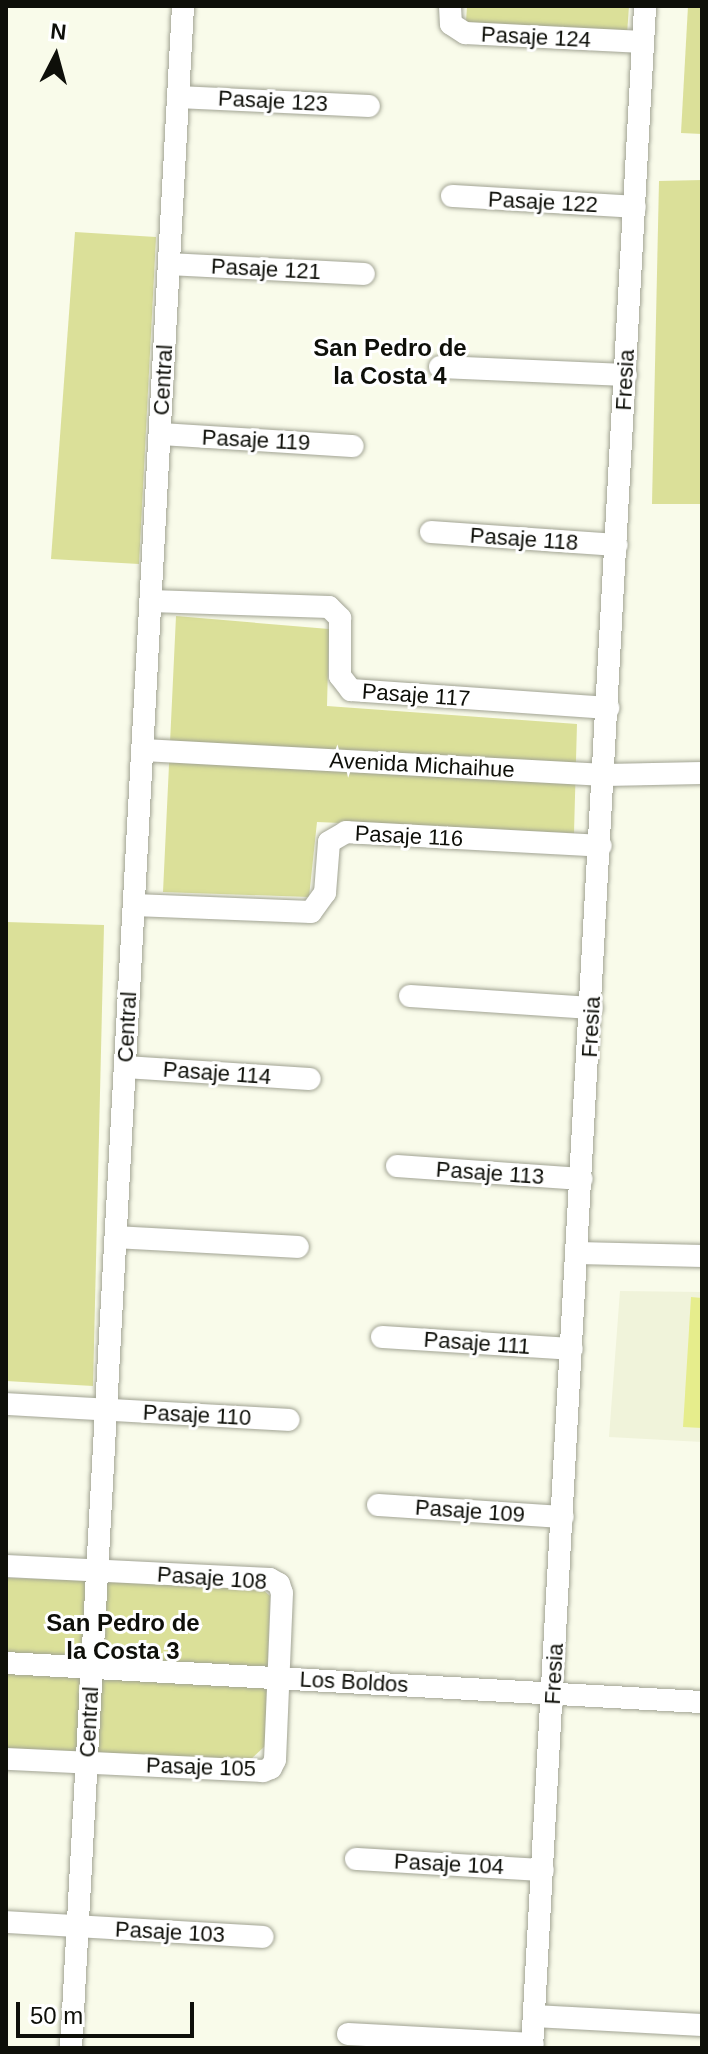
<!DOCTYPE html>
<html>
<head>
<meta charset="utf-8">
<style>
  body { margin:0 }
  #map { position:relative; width:708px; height:2054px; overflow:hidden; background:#f9fbea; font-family:Helvetica,sans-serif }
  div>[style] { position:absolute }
  .built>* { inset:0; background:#f0f3da }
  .green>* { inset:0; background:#dbe099 }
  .building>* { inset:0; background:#e6ed8c }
  .roads { filter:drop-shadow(0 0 2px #a1a393) drop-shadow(0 0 2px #a1a393) }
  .street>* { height:22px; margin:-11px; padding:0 11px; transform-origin:11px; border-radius:11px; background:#fff }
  span { translate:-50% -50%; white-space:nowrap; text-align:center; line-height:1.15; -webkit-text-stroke:6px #fff; paint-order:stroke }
  .street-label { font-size:22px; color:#0e0f09 }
  .neighbourhood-label { font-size:24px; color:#0e0f09; font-weight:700 }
  .frame { position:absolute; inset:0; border:8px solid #0e0f09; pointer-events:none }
  .north { position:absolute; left:16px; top:16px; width:80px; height:80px; -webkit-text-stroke:6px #fff; paint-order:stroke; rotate:6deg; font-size:22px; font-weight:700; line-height:32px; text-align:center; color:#0e0f09 }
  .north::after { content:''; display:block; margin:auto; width:28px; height:36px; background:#0e0f09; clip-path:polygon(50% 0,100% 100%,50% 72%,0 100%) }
  .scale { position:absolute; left:16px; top:2002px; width:178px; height:36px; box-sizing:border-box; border:4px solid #0e0f09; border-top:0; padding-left:10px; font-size:24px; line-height:28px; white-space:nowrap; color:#0e0f09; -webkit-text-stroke:6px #fff; paint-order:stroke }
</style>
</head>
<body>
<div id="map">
  <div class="built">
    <div style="clip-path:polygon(620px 1291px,702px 1292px,702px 1442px,609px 1437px)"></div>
  </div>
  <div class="green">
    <div style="clip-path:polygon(467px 6px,629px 6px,627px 34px,466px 22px)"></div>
    <div style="clip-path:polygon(688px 6px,702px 6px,702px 134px,681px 133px)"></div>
    <div style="clip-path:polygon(702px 180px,702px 504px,652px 504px,659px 181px)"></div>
    <div style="clip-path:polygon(75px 232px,156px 237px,139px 564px,51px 559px)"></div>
    <div style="clip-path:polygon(176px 616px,329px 629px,327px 706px,577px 724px,574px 833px,317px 822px,309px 897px,163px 892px)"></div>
    <div style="clip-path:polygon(6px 922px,104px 925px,93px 1386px,6px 1381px)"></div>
    <div style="clip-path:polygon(6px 1578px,258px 1585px,270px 1596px,265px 1746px,250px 1760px,6px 1750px)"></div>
  </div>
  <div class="building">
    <div style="clip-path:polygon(691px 1297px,702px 1298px,702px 1428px,683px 1427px)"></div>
  </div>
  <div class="roads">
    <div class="street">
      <div style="left:450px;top:6px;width:18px;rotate:87deg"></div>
      <div style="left:451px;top:24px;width:17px;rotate:33deg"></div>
      <div style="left:465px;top:33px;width:178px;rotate:2.9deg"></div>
      <div style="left:178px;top:97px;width:191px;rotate:2.7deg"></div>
      <div style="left:452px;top:196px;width:183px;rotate:3.4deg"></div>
      <div style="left:169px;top:264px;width:195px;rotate:2.9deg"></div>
      <div style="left:440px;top:367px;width:186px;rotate:2.5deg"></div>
      <div style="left:160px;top:434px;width:193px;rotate:3.6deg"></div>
      <div style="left:431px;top:532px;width:186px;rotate:4deg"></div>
      <div style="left:151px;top:601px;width:178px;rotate:1.9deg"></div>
      <div style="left:329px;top:607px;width:16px;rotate:45deg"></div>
      <div style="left:340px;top:618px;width:58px;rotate:90deg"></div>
      <div style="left:340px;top:676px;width:18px;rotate:52deg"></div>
      <div style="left:351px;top:690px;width:258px;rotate:4deg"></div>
      <div style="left:143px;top:750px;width:463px;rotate:3.1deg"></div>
      <div style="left:605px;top:775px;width:97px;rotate:-1.2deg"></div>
      <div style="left:134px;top:905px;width:177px;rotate:2.3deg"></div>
      <div style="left:311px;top:912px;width:24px;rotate:-54deg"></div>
      <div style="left:325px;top:893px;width:51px;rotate:-85.5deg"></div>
      <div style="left:329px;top:842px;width:20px;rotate:-30deg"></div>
      <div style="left:346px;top:832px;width:255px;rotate:3.1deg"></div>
      <div style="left:410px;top:996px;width:182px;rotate:3.8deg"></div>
      <div style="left:125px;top:1067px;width:185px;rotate:3.7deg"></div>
      <div style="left:397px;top:1166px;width:185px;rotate:4deg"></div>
      <div style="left:116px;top:1237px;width:182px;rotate:3.1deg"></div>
      <div style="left:578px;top:1253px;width:124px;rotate:1.4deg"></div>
      <div style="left:382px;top:1337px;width:190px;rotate:3.6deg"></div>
      <div style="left:6px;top:1404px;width:283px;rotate:3.2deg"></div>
      <div style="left:378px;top:1505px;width:185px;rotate:3.7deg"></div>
      <div style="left:6px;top:1566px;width:264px;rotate:2.8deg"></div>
      <div style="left:270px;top:1579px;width:10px;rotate:29deg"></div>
      <div style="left:279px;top:1584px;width:9px;rotate:72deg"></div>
      <div style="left:282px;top:1593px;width:167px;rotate:92.4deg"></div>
      <div style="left:275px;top:1760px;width:9px;rotate:117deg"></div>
      <div style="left:271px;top:1768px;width:9px;rotate:159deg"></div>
      <div style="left:263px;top:1771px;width:257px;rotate:-177.3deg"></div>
      <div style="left:6px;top:1663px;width:697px;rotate:3.21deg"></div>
      <div style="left:356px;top:1859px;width:187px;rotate:3.4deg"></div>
      <div style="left:6px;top:1922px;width:257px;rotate:3.3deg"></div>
      <div style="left:534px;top:2016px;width:168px;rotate:3.1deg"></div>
      <div style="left:348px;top:2034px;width:185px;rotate:3.1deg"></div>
      <div style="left:71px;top:2048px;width:2045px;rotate:-86.86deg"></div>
      <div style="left:532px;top:2048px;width:2045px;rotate:-86.83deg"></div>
    </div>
  </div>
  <div class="street-label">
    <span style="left:536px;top:37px;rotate:3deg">Pasaje 124</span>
    <span style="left:273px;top:101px;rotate:3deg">Pasaje 123</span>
    <span style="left:543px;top:202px;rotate:3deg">Pasaje 122</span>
    <span style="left:266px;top:269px;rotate:3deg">Pasaje 121</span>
    <span style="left:163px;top:380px;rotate:-87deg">Central</span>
    <span style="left:625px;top:380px;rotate:-87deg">Fresia</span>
    <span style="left:256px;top:440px;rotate:3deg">Pasaje 119</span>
    <span style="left:524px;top:539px;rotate:4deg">Pasaje 118</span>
    <span style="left:416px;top:695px;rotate:4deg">Pasaje 117</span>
    <span style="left:422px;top:765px;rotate:3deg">Avenida Michaihue</span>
    <span style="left:409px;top:836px;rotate:3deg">Pasaje 116</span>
    <span style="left:127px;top:1027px;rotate:-87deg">Central</span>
    <span style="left:591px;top:1027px;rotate:-87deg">Fresia</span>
    <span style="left:217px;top:1073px;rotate:4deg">Pasaje 114</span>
    <span style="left:490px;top:1173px;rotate:4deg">Pasaje 113</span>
    <span style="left:477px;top:1343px;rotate:4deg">Pasaje 111</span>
    <span style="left:197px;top:1415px;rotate:3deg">Pasaje 110</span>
    <span style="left:470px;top:1511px;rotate:4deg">Pasaje 109</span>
    <span style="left:212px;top:1578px;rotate:4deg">Pasaje 108</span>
    <span style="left:554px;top:1674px;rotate:-87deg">Fresia</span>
    <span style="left:354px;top:1682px;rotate:3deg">Los Boldos</span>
    <span style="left:89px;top:1722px;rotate:-87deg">Central</span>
    <span style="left:201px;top:1767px;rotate:2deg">Pasaje 105</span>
    <span style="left:449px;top:1864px;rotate:3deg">Pasaje 104</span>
    <span style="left:170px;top:1932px;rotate:3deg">Pasaje 103</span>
  </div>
  <div class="neighbourhood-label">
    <span style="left:390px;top:362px">San Pedro de<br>la Costa 4</span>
    <span style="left:123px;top:1637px">San Pedro de<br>la Costa 3</span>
  </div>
  <div class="frame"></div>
  <div class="north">N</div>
  <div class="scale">50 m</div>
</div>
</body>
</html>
